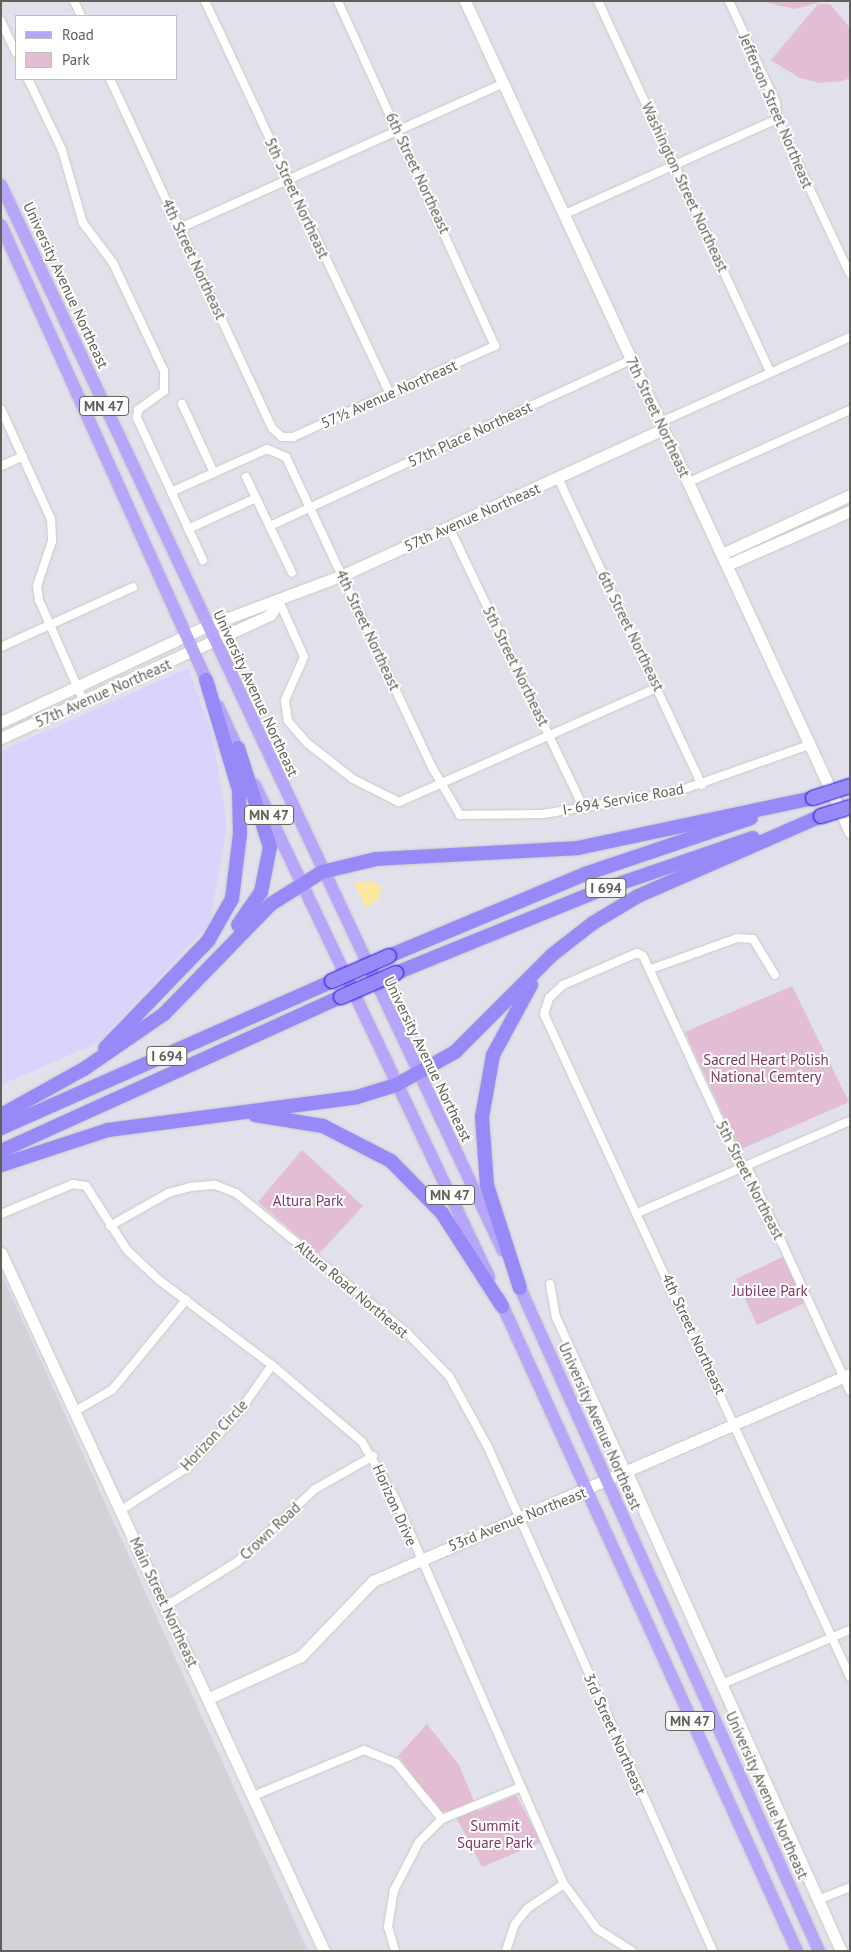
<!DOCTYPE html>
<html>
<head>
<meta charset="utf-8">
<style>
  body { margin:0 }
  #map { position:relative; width:851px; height:1952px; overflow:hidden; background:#e1e0eb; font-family:"PT Sans",sans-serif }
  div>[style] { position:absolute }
  .commercial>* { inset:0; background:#dad4fc }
  .industrial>* { inset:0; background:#d3d2d9 }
  .green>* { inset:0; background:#e2bdd4 }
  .water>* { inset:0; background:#fbe9a0 }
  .roads { filter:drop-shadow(0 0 1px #cacac4) drop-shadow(0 0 1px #cacac4) }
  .street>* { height:8px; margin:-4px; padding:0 4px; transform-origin:4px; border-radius:4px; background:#fff }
  .secondary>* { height:11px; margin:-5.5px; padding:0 5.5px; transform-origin:5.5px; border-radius:5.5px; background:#fff }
  .primary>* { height:12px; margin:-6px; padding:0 6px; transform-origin:6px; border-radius:6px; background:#b7a5fb }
  .highway>* { height:14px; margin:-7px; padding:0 7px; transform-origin:7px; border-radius:7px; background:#978af8 }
  .bridges { filter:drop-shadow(0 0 1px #160ae1) drop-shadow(0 0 1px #160ae1) }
  .highway-bridge>* { height:14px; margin:-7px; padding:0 7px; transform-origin:7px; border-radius:7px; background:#978af8 }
  span { translate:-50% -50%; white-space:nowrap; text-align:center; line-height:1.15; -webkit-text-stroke:4px #fff; paint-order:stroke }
  .shield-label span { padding:1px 4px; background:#fff; border:1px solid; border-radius:4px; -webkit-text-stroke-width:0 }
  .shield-label { font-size:14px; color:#606059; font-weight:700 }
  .street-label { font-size:15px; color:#606059 }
  .park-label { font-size:15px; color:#803762 }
  .frame { position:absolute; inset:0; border:2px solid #606059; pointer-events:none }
  .legend { position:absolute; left:15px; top:15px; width:162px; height:65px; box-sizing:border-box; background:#fff; border:1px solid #bfbfbd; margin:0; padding:6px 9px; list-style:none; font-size:15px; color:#606059 }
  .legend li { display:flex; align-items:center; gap:10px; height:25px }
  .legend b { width:25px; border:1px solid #bfbfbd }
</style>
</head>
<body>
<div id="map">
  <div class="commercial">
    <div style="clip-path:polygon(188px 668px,212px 733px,227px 825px,210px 923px,99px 1042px,1px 1085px,1px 751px)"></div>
  </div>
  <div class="industrial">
    <div style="clip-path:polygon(1px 1273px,308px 1951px,1px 1951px)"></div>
  </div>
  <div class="green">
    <div style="clip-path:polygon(760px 1px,824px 1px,795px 9px)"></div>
    <div style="clip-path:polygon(818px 4px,830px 4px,850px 28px,850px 78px,842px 81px,820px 83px,800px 78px,771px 60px)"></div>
    <div style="clip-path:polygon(792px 986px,849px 1102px,739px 1150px,685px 1032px)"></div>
    <div style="clip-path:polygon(302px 1150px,363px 1206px,319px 1254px,258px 1202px)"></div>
    <div style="clip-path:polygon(783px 1257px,804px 1303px,757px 1325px,736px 1279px)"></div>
    <div style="clip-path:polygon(427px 1724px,459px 1765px,478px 1811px,516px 1795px,541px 1842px,482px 1867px,453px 1811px,439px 1812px,398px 1756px)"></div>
  </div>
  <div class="water">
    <div style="clip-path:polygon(372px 881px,381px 887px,378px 900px,366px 908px,354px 883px)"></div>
  </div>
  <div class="roads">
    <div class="street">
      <div style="left:74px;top:1px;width:17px;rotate:65deg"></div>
      <div style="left:205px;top:1px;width:434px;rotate:64.8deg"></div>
      <div style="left:598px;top:1px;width:410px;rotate:65.1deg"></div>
      <div style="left:729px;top:1px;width:112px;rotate:65.3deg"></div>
      <div style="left:776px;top:103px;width:16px;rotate:86deg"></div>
      <div style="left:777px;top:119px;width:171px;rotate:64.8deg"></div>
      <div style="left:1px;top:21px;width:35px;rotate:65deg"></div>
      <div style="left:28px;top:79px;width:79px;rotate:64.4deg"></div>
      <div style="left:62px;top:150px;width:76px;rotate:74deg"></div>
      <div style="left:83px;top:223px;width:50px;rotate:53.1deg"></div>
      <div style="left:113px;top:263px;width:119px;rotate:64.7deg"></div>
      <div style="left:164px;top:371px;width:20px;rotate:90deg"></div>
      <div style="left:164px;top:391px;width:32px;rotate:144deg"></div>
      <div style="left:138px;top:410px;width:8px;rotate:97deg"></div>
      <div style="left:137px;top:418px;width:157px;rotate:65.1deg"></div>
      <div style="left:110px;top:79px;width:385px;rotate:65.1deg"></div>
      <div style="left:272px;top:428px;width:13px;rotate:42deg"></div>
      <div style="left:282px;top:437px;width:11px"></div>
      <div style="left:293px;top:437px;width:222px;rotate:-24.3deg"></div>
      <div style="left:495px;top:346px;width:379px;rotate:-114.5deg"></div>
      <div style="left:565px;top:214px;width:232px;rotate:-24.1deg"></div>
      <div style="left:180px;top:228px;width:353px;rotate:-24.1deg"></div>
      <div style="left:182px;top:404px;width:76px;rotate:65.1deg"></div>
      <div style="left:1px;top:409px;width:121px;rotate:65.6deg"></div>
      <div style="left:51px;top:519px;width:22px;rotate:87deg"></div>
      <div style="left:52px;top:541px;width:47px;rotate:108.4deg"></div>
      <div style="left:37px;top:586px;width:14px;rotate:82deg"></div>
      <div style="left:39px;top:600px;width:111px;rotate:66.2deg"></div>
      <div style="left:661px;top:422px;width:207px;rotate:-24.2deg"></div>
      <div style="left:1px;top:466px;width:24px;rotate:-24deg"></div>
      <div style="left:246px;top:477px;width:106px;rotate:64.4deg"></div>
      <div style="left:558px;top:478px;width:339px;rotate:64.9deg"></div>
      <div style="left:689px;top:482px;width:176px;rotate:-24.1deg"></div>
      <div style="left:171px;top:492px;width:105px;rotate:-24.1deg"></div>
      <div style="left:267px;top:449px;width:21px;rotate:23deg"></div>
      <div style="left:286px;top:457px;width:345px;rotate:64.8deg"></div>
      <div style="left:433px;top:769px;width:53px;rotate:59.6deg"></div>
      <div style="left:460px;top:815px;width:83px;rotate:-0.7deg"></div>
      <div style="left:543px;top:814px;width:135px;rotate:-9.4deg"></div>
      <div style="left:676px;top:792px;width:141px;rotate:-19.5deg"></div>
      <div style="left:270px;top:526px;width:397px;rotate:-24.7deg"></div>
      <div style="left:449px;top:527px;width:308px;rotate:64.4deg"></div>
      <div style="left:188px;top:529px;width:75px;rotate:-24.5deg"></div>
      <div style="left:279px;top:601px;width:61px;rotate:65.9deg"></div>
      <div style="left:304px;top:657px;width:47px;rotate:113.8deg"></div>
      <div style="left:285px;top:700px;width:21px;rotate:82deg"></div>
      <div style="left:288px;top:721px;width:29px;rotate:49deg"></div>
      <div style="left:307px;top:743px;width:58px;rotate:38deg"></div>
      <div style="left:353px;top:779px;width:51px;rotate:26.6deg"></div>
      <div style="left:399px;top:802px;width:283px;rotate:-23.9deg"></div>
      <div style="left:1px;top:647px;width:145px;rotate:-24.4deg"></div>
      <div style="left:651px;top:969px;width:91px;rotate:-19.8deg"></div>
      <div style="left:737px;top:938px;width:16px;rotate:4deg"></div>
      <div style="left:753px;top:939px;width:42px;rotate:58.6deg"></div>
      <div style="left:637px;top:1213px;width:232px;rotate:-23.4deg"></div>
      <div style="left:1px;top:1214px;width:78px;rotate:-22.6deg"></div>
      <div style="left:73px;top:1184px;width:13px;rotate:9deg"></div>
      <div style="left:86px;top:1186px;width:76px;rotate:57.4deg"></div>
      <div style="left:127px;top:1250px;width:44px;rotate:43.2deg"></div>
      <div style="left:159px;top:1280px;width:141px;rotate:37deg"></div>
      <div style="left:272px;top:1365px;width:118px;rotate:40.5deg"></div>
      <div style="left:362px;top:1442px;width:65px;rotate:59.5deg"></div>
      <div style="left:395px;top:1498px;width:421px;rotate:66.4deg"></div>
      <div style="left:564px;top:1884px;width:56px;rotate:53.7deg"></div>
      <div style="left:597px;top:1929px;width:41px;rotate:32.2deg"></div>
      <div style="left:110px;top:1226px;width:67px;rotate:-29.6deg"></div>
      <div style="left:168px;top:1193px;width:23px;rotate:-15deg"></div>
      <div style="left:190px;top:1187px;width:25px;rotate:-5deg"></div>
      <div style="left:215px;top:1185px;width:22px;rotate:21deg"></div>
      <div style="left:236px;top:1193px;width:222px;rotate:39.3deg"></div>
      <div style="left:408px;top:1334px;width:59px;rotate:45.7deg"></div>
      <div style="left:449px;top:1376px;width:79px;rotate:61.2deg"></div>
      <div style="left:487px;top:1445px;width:554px;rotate:65.93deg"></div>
      <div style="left:550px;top:1284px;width:34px;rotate:80deg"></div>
      <div style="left:556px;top:1317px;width:171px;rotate:65.5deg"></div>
      <div style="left:850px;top:1391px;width:247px;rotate:-114.7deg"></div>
      <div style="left:747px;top:1167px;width:15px;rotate:-138deg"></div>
      <div style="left:736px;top:1157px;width:221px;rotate:-114.8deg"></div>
      <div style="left:643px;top:956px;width:7px;rotate:-153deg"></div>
      <div style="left:637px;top:953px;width:81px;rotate:156.6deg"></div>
      <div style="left:563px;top:985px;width:19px;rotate:137deg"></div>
      <div style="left:549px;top:998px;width:17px;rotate:107deg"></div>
      <div style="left:544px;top:1014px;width:730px;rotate:65.22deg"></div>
      <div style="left:75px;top:1411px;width:43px;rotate:-29.6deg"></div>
      <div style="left:112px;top:1390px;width:117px;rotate:-50.6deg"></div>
      <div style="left:121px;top:1510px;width:80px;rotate:-32.7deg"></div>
      <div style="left:188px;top:1467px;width:75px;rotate:-47.2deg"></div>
      <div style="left:239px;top:1412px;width:57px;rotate:-54.9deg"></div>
      <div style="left:166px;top:1606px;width:84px;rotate:-31.8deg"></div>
      <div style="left:237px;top:1562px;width:107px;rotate:-43.1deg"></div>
      <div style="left:315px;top:1489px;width:67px;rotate:-29.6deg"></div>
      <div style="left:722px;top:1684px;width:139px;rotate:-22.9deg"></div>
      <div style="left:253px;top:1796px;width:120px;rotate:-22.5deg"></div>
      <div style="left:364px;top:1750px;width:35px;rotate:22deg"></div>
      <div style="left:396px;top:1763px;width:72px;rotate:50.6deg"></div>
      <div style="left:818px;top:1900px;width:35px;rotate:-22deg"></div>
      <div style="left:395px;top:1951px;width:25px;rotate:-106deg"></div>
      <div style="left:388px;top:1927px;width:37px;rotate:-81deg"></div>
      <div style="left:394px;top:1890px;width:54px;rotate:-62.5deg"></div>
      <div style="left:419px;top:1842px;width:33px;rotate:-45deg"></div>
      <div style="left:442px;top:1819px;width:85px;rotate:-22.1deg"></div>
      <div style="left:506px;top:1951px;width:28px;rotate:-72deg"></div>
      <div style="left:515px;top:1924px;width:21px;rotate:-51deg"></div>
      <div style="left:528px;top:1908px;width:43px;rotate:-33.7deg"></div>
    </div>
    <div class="secondary">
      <div style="left:465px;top:1px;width:916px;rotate:65.14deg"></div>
      <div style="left:722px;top:554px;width:141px;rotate:-24.7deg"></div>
      <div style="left:727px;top:565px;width:134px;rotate:-23.7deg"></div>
      <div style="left:1px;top:722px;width:227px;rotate:-25deg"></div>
      <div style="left:207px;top:626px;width:145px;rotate:-20.6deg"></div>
      <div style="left:343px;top:575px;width:352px;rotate:-24.5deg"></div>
      <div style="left:1px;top:738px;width:296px;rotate:-24.6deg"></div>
      <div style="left:270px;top:615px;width:17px;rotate:-57deg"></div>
      <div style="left:1px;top:1253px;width:769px;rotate:65.17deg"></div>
      <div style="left:627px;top:1473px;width:524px;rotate:65.88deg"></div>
      <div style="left:209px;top:1698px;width:101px;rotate:-24.5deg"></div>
      <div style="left:301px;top:1656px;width:104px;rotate:-46.2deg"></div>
      <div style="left:373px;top:1581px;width:520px;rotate:-23.46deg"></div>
    </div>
    <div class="primary">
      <div style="left:1px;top:185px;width:1178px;rotate:64.78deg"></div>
      <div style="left:1px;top:225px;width:508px;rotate:65.71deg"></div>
      <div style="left:218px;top:706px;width:55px;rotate:65.3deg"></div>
      <div style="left:255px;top:785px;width:545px;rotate:64.56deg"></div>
      <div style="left:516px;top:1279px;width:737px;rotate:65.73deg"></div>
      <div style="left:499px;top:1298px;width:718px;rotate:65.47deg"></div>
    </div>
    <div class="highway">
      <div style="left:238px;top:748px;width:104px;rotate:72.1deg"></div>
      <div style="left:270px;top:847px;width:46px;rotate:101.3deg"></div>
      <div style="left:261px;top:892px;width:40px;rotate:124.9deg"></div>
      <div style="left:389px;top:956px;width:212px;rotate:-22.7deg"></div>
      <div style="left:585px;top:874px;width:175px;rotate:-18.6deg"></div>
      <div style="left:396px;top:973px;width:215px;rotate:-22.1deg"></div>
      <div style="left:595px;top:892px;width:167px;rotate:-18.9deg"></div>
      <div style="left:105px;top:1048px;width:149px;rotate:-46.1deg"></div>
      <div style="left:208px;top:941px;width:48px;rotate:-60.3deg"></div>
      <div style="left:232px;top:899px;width:65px;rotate:-83deg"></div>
      <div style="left:240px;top:834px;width:44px;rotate:-91.3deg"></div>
      <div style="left:239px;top:790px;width:115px;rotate:-106.7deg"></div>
      <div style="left:1px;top:1115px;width:95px;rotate:-29deg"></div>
      <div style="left:84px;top:1069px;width:97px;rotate:-34.5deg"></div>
      <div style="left:164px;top:1014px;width:153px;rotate:-45.8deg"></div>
      <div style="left:271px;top:904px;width:60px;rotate:-32.1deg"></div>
      <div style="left:322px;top:872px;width:56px;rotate:-13.5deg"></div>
      <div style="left:376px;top:859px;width:202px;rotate:-3.1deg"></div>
      <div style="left:578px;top:848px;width:240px;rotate:-12deg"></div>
      <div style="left:255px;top:1115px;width:69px;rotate:9.2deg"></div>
      <div style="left:323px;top:1126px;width:76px;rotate:27.2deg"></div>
      <div style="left:391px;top:1161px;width:73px;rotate:45.6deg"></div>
      <div style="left:442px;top:1213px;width:111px;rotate:57.2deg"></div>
      <div style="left:1px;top:1128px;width:362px;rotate:-23.9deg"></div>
      <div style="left:1px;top:1151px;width:373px;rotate:-24.4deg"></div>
      <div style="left:1px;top:1165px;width:113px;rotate:-18.1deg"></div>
      <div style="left:108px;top:1130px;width:251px;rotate:-7.5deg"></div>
      <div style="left:357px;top:1097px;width:41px;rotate:-17.1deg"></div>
      <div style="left:396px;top:1085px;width:68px;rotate:-29.2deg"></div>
      <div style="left:455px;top:1052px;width:137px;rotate:-45deg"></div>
      <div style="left:552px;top:955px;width:52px;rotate:-38deg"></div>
      <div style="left:593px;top:923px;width:52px;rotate:-31deg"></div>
      <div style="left:638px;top:896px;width:200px;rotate:-23.6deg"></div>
      <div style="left:520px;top:1288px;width:108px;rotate:-107.8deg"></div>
      <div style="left:487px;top:1185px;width:68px;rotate:-94.2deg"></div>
      <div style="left:482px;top:1117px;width:63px;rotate:-79.9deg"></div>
      <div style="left:493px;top:1055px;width:80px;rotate:-61.5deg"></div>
    </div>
  </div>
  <div class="bridges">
    <div class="highway-bridge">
      <div style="left:813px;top:798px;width:39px;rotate:-18deg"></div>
      <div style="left:821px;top:816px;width:30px;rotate:-17deg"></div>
      <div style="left:332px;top:981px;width:62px;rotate:-23.7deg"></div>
      <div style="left:341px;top:997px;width:60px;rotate:-23.6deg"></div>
    </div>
  </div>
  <div class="shield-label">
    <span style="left:104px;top:406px">MN 47</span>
    <span style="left:269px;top:815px">MN 47</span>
    <span style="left:606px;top:888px">I 694</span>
    <span style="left:167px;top:1056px">I 694</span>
    <span style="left:450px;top:1195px">MN 47</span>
    <span style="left:690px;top:1721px">MN 47</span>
  </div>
  <div class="street-label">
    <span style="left:776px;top:111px;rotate:67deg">Jefferson Street Northeast</span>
    <span style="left:418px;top:173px;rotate:65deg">6th Street Northeast</span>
    <span style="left:685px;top:187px;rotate:65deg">Washington Street Northeast</span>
    <span style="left:297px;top:198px;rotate:65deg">5th Street Northeast</span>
    <span style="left:194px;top:259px;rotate:65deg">4th Street Northeast</span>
    <span style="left:66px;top:285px;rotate:65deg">University Avenue Northeast</span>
    <span style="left:389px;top:394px;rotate:-24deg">57½ Avenue Northeast</span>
    <span style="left:658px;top:417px;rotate:65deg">7th Street Northeast</span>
    <span style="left:470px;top:434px;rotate:-25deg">57th Place Northeast</span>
    <span style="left:472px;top:517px;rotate:-24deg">57th Avenue Northeast</span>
    <span style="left:368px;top:630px;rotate:65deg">4th Street Northeast</span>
    <span style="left:631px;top:631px;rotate:64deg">6th Street Northeast</span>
    <span style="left:516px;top:666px;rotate:64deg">5th Street Northeast</span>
    <span style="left:103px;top:693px;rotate:-24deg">57th Avenue Northeast</span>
    <span style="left:256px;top:693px;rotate:65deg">University Avenue Northeast</span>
    <span style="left:623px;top:799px;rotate:-10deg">I- 694 Service Road</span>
    <span style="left:428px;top:1059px;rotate:64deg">University Avenue Northeast</span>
    <span style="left:750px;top:1180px;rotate:63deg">5th Street Northeast</span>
    <span style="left:352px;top:1289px;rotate:40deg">Altura Road Northeast</span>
    <span style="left:694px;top:1334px;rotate:65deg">4th Street Northeast</span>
    <span style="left:600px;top:1426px;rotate:66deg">University Avenue Northeast</span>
    <span style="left:214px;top:1435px;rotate:-47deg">Horizon Circle</span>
    <span style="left:395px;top:1505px;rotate:66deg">Horizon Drive</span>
    <span style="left:517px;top:1519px;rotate:-22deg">53rd Avenue Northeast</span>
    <span style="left:270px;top:1531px;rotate:-43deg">Crown Road</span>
    <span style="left:164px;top:1602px;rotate:65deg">Main Street Northeast</span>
    <span style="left:615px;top:1734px;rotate:66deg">3rd Street Northeast</span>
    <span style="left:767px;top:1795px;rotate:66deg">University Avenue Northeast</span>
  </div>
  <div class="park-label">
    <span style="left:766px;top:1068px">Sacred Heart Polish<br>National Cemtery</span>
    <span style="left:308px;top:1201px">Altura Park</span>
    <span style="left:770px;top:1291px">Jubilee Park</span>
    <span style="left:495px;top:1834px">Summit<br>Square Park</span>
  </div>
  <div class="frame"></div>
  <ul class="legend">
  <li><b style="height:6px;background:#b7a5fb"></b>Road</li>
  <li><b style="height:14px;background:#e2bdd4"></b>Park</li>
  </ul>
</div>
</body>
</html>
